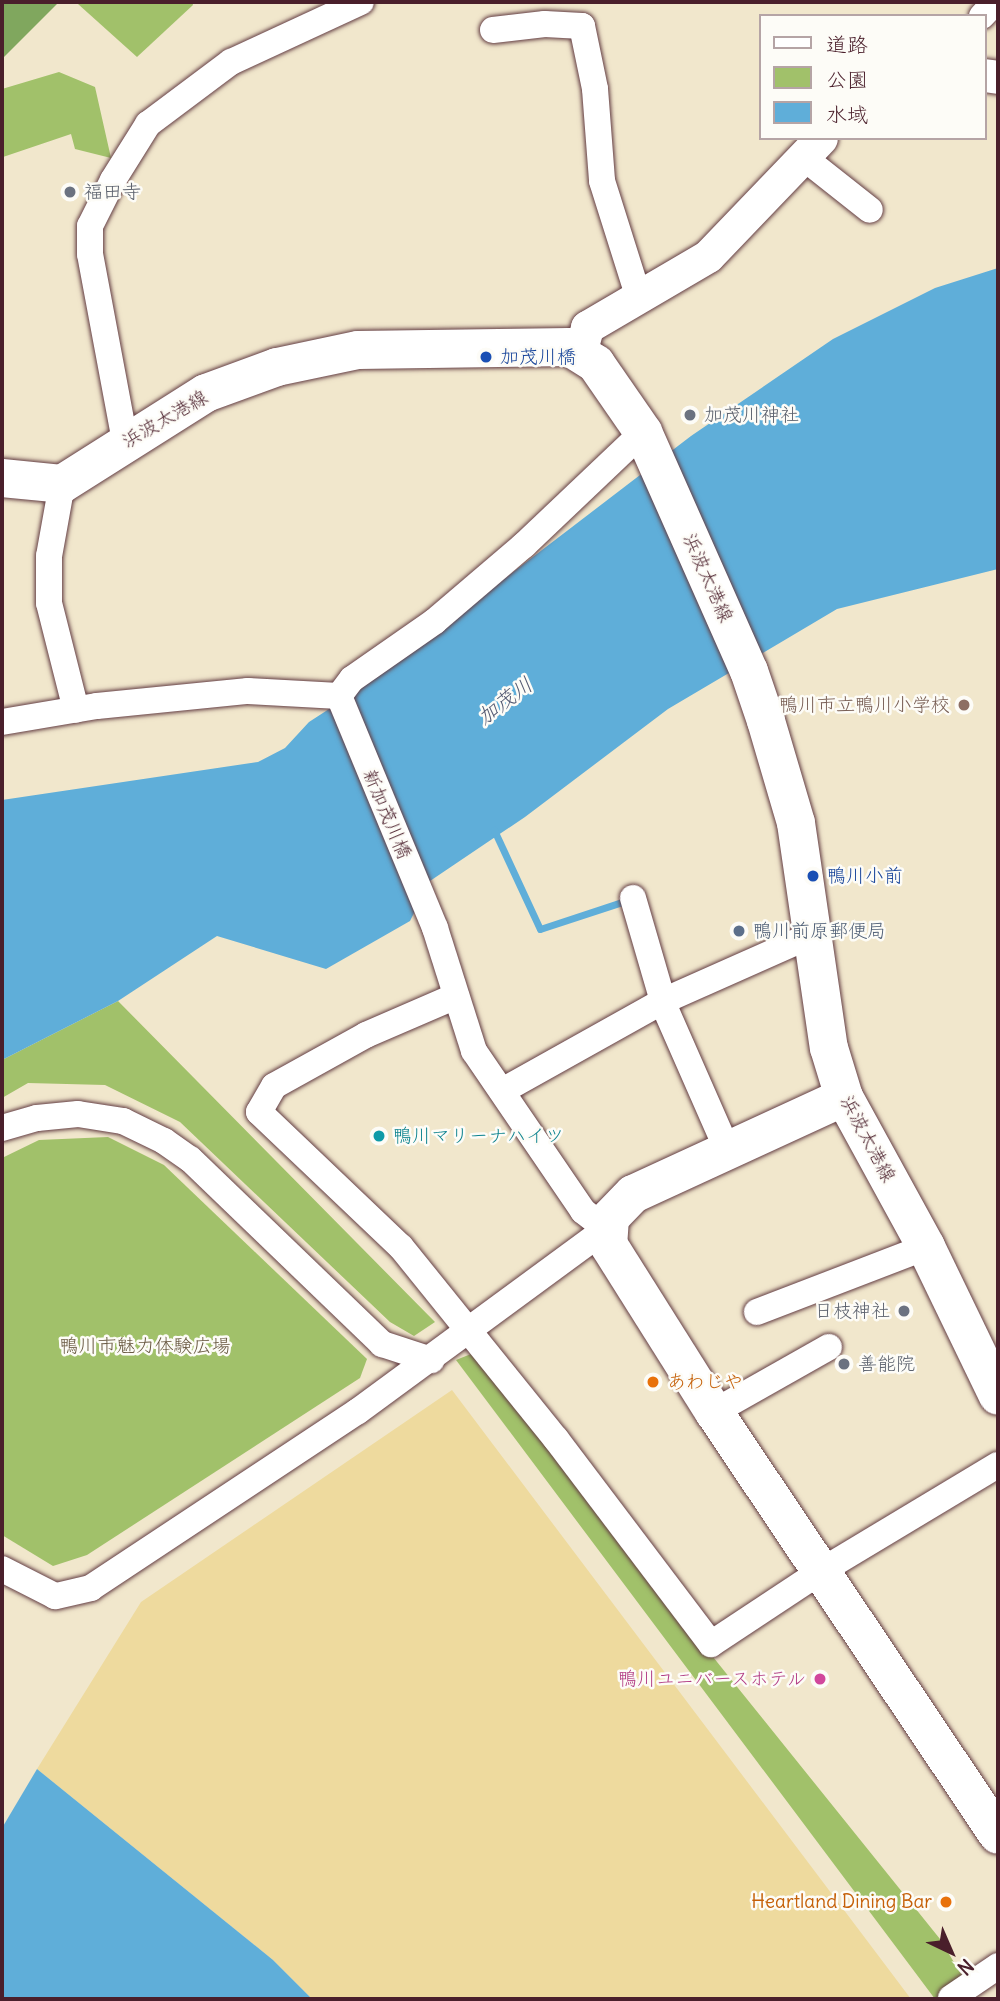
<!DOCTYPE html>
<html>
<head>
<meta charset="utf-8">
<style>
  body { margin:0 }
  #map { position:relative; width:1000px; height:2001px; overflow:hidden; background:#f1e7cc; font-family:Delius,"Klee One",sans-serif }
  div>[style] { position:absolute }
  .green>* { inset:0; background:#a1c16a }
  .forest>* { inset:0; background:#80a75e }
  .sand>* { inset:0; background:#eeda9e }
  .water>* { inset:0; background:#5faed9 }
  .stream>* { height:7px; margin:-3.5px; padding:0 3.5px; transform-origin:3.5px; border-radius:3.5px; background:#5faed9 }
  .roads { filter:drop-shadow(0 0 2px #633d43) drop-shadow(0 0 2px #633d43) }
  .minor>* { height:26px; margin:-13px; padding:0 13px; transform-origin:13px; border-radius:13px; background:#fff }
  .tertiary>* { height:33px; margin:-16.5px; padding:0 16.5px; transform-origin:16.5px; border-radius:16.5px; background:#fff }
  .secondary>* { height:38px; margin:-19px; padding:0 19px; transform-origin:19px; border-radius:19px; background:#fff }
  .dots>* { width:19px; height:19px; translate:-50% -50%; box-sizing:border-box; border:4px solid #fdfcf7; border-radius:50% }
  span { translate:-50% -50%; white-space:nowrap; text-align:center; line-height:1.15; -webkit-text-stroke:5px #fdfcf7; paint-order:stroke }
  .worship-label { font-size:19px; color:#5b616d }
  .left { translate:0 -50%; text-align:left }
  .right { translate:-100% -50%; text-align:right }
  .transit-label { font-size:19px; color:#164399 }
  .street-label { font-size:19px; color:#4a1f2b }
  .education-label { font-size:19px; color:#785e54 }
  .service-label { font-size:19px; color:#4e5e75 }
  .culture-label { font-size:19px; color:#0d838f }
  .park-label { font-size:19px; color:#685841 }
  .food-label { font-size:19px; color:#c56008 }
  .hotel-label { font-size:19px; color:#b23c85 }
  .water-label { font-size:21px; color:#525871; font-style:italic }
  .frame { position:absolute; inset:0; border:4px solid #4a1f2b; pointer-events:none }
  .legend { position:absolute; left:759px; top:14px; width:228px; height:126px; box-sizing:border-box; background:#fdfcf7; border:2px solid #b5a4a5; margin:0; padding:9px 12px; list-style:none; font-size:21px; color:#4a1f2b }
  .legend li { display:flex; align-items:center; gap:14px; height:35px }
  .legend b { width:35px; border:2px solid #b5a4a5 }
  .north { position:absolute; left:916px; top:1917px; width:70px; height:70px; -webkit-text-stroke:5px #fdfcf7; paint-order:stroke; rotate:136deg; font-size:19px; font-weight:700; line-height:28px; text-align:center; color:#4a1f2b }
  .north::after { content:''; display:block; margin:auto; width:24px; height:32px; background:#4a1f2b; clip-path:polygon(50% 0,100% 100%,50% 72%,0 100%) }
</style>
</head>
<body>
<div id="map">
  <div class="green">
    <div style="clip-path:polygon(82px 2px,192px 2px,193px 5px,137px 57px,78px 4px)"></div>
    <div style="clip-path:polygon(59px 72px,95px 87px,111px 158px,75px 149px,71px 134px,3px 157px,2px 89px)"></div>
    <div style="clip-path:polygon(118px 1001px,435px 1322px,414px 1336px,390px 1322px,180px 1122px,105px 1085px,28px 1083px,2px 1098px,2px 1060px)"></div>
    <div style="clip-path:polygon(108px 1137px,164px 1165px,367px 1359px,360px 1378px,87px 1555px,53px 1566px,2px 1535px,2px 1158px,39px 1140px)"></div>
    <div style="clip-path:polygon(476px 1352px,705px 1647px,940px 1939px,976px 1999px,935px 1999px,456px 1360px)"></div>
  </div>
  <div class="forest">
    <div style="clip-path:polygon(2px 2px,59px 2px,2px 59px)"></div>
  </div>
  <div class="sand">
    <div style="clip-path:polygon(452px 1390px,911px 1999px,312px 1999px,273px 1960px,37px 1769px,141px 1602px)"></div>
  </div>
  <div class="water">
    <div style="clip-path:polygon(998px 268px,998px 569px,837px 609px,668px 709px,525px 817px,430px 881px,410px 921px,326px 969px,217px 936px,118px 1001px,2px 1060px,2px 800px,258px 762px,285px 748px,309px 722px,363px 687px,691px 436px,833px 339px,935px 288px)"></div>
    <div style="clip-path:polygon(37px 1769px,273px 1960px,312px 1999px,2px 1999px,2px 1828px)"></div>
  </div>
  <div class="stream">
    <div style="left:494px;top:830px;width:109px;rotate:65.1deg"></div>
    <div style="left:540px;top:929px;width:86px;rotate:-18.2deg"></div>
  </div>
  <div class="roads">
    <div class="minor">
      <div style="left:982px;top:16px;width:19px;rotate:-47deg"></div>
      <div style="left:493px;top:30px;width:52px;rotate:-6.6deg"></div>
      <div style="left:545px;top:24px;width:37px;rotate:3deg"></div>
      <div style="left:582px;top:26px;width:64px;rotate:78.3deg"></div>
      <div style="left:595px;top:89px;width:92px;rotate:85.6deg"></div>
      <div style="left:602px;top:181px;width:120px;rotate:72.5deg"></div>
      <div style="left:803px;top:157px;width:85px;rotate:38.3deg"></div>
      <div style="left:125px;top:441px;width:190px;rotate:-100.6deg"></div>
      <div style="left:90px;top:254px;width:28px;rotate:-90deg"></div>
      <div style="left:90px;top:226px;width:51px;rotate:-63.4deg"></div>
      <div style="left:113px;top:180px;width:66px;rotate:-58deg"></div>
      <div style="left:148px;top:124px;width:104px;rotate:-36.8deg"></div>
      <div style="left:231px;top:62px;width:143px;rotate:-24.8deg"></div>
      <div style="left:62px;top:484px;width:73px;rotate:100.2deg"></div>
      <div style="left:49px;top:556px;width:47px;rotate:90deg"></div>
      <div style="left:49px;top:603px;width:110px;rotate:75.8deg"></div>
      <div style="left:339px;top:696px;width:21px;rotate:-53deg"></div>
      <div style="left:352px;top:679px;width:101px;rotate:-34.9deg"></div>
      <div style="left:435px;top:621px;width:117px;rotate:-40.5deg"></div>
      <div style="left:524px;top:545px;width:164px;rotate:-43.5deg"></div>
      <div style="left:2px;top:722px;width:96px;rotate:-9.6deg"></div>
      <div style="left:97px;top:706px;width:152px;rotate:-5.7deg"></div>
      <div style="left:248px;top:691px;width:91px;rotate:3.1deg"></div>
      <div style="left:339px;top:696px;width:251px;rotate:67.5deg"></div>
      <div style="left:435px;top:928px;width:129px;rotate:72.4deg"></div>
      <div style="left:474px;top:1051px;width:194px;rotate:55.7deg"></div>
      <div style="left:583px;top:1211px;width:29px;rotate:38deg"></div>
      <div style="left:606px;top:1229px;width:308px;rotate:143.7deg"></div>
      <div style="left:358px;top:1411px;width:320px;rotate:146.5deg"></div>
      <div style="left:91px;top:1588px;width:37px;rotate:167deg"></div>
      <div style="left:55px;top:1596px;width:59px;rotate:-153deg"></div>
      <div style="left:633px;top:898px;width:115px;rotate:73.8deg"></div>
      <div style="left:665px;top:1008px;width:154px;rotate:66.3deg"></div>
      <div style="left:456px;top:996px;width:98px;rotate:156.6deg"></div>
      <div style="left:366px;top:1035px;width:105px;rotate:151deg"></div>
      <div style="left:274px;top:1086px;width:30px;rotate:120deg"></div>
      <div style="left:259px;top:1112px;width:196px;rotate:43.6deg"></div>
      <div style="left:401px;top:1247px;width:247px;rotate:51.1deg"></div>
      <div style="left:556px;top:1439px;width:257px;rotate:52.9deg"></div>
      <div style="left:711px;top:1644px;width:134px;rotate:-33.5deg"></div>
      <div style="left:823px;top:1570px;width:204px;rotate:-31deg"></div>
      <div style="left:502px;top:1091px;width:184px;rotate:-29.2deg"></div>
      <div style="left:663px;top:1001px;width:163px;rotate:-23.9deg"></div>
      <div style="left:2px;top:1128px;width:36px;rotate:-16deg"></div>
      <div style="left:37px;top:1118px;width:41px;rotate:-5.6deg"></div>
      <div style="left:78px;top:1114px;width:46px;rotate:8.8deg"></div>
      <div style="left:123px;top:1121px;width:46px;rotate:26deg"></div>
      <div style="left:164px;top:1141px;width:32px;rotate:35deg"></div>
      <div style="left:190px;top:1159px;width:267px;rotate:43.9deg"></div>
      <div style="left:382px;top:1344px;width:52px;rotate:18.1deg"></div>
      <div style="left:757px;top:1312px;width:181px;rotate:-21deg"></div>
      <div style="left:714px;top:1412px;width:132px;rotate:-29.5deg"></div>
      <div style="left:951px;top:1998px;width:57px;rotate:-34.2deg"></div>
    </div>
    <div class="tertiary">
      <div style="left:984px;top:75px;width:14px;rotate:8deg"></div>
      <div style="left:581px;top:350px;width:24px;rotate:-75deg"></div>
      <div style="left:587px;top:327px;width:140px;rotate:-30.4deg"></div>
      <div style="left:708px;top:256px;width:163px;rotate:-46.2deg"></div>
    </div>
    <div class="secondary">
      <div style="left:2px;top:478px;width:60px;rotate:5.7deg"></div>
      <div style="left:62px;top:484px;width:170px;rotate:-32.3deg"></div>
      <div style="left:206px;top:393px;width:76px;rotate:-20.1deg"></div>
      <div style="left:277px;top:367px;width:83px;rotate:-11.9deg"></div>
      <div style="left:358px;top:350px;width:211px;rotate:-0.8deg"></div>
      <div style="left:569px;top:347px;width:32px;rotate:32deg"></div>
      <div style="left:596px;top:364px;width:83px;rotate:55.3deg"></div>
      <div style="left:643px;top:432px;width:261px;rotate:66.1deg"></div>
      <div style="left:749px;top:671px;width:53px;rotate:71.2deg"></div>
      <div style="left:766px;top:721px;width:106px;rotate:73.6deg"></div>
      <div style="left:796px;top:823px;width:227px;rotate:81.7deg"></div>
      <div style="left:829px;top:1048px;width:51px;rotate:73deg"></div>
      <div style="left:844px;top:1097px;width:171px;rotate:61.3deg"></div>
      <div style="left:926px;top:1247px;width:165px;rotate:64.2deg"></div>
      <div style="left:844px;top:1097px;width:232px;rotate:155.3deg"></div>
      <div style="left:633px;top:1194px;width:33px;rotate:134deg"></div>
      <div style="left:610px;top:1218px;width:26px;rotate:94deg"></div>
      <div style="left:608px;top:1244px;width:199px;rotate:57.8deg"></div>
      <div style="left:714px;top:1412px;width:509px;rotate:56.12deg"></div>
    </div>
  </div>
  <div class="dots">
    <div style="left:70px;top:192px;background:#6b7280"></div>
    <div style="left:486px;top:357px;background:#1a4fb4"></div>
    <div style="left:690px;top:415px;background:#6b7280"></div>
    <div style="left:964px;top:705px;background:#8d6e63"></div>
    <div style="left:813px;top:876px;background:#1a4fb4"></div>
    <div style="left:739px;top:931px;background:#5c6f8a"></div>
    <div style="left:379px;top:1136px;background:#0f9aa8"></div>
    <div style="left:904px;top:1311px;background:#6b7280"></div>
    <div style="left:844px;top:1364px;background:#6b7280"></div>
    <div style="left:653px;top:1382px;background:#e8710a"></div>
    <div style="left:820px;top:1679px;background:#d1479c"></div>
    <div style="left:946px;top:1902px;background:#e8710a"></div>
  </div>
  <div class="worship-label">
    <span class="left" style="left:84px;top:192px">福田寺</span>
    <span class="left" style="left:704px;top:415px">加茂川神社</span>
    <span class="right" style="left:890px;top:1311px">日枝神社</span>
    <span class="left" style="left:858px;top:1364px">善能院</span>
  </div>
  <div class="transit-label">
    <span class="left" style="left:500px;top:357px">加茂川橋</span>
    <span class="left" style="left:827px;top:876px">鴨川小前</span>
  </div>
  <div class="street-label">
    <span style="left:165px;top:419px;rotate:-30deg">浜波太港線</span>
    <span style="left:708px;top:578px;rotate:66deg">浜波太港線</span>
    <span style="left:387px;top:814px;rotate:67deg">新加茂川橋</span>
    <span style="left:868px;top:1139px;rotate:62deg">浜波太港線</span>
  </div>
  <div class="education-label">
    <span class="right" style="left:950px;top:705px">鴨川市立鴨川小学校</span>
  </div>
  <div class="service-label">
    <span class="left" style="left:753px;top:931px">鴨川前原郵便局</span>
  </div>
  <div class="culture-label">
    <span class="left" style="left:393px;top:1136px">鴨川マリーナハイツ</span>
  </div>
  <div class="park-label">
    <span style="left:145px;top:1346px">鴨川市魅力体験広場</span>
  </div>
  <div class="food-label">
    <span class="left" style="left:667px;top:1382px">あわじや</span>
    <span class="right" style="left:932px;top:1902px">Heartland Dining Bar</span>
  </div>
  <div class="hotel-label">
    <span class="right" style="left:806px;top:1679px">鴨川ユニバースホテル</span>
  </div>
  <div class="water-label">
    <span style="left:505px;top:701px;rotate:-37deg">加茂川</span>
  </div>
  <div class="frame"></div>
  <ul class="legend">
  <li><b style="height:9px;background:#fff"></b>道路</li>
  <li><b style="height:19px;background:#a1c16a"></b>公園</li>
  <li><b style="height:19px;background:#5faed9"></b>水域</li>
  </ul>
  <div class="north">N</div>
</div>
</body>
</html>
